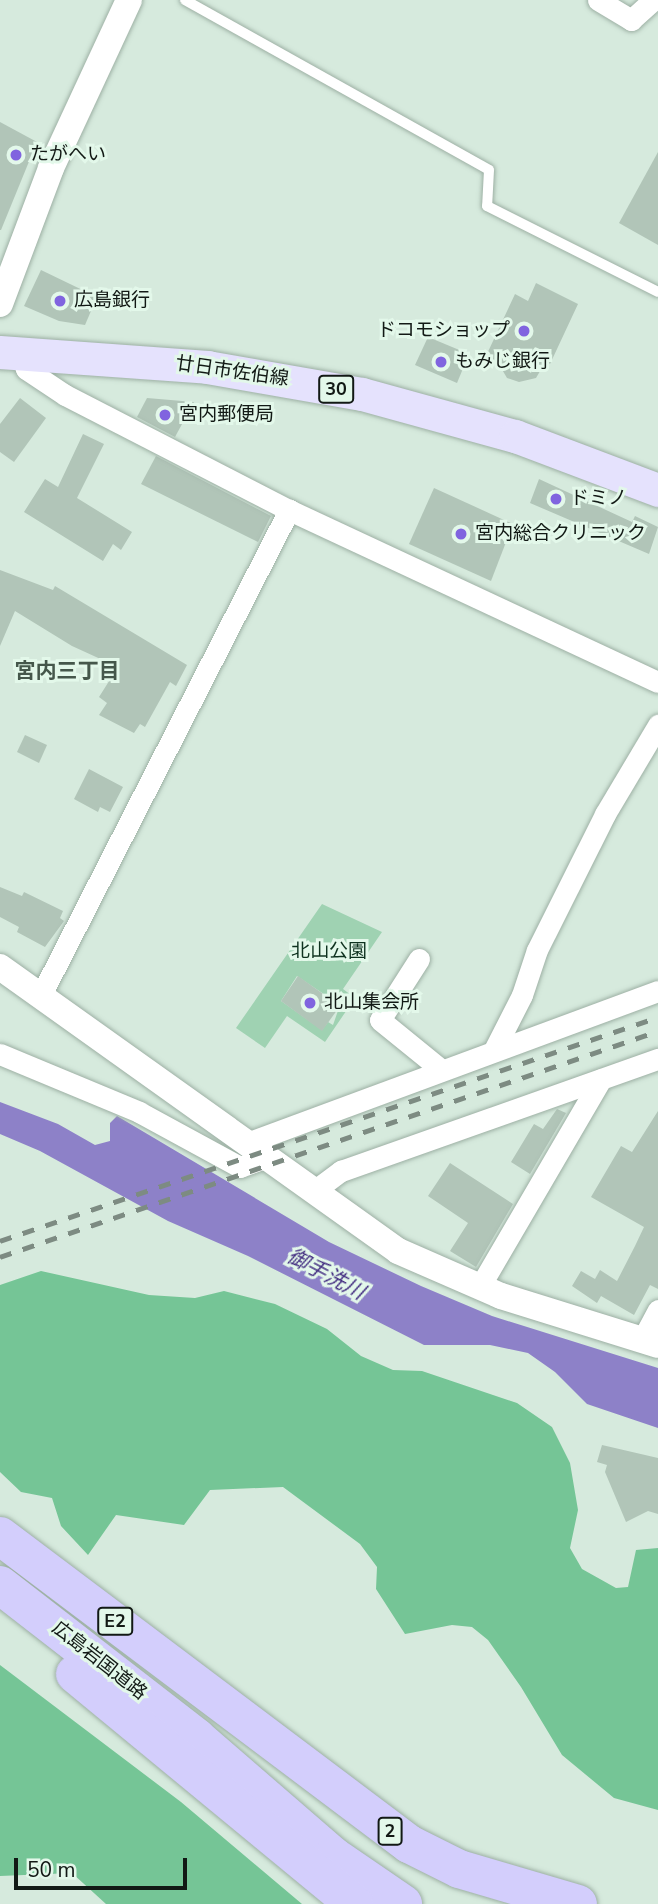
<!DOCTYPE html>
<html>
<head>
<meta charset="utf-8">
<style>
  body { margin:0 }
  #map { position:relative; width:658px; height:1904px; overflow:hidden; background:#d6eadd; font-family:"Nunito Sans","Noto Sans JP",sans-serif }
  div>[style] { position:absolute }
  .green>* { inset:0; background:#9fd2b2 }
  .forest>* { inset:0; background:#75c596 }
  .water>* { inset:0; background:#8d81c8 }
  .building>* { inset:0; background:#b1c5b8 }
  .path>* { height:4.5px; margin-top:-2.25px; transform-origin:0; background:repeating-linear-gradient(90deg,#7e8d84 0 3.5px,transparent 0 7px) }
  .roads { filter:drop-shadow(0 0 2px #9db0a4) drop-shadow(0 0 2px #9db0a4) }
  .service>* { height:10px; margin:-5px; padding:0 5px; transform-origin:5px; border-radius:5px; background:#fff }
  .minor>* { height:21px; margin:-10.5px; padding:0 10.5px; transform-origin:10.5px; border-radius:10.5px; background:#fff }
  .tertiary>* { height:26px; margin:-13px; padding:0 13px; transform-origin:13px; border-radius:13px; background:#fff }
  .primary>* { height:33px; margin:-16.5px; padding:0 16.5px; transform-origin:16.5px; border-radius:16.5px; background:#e5e2fd }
  .motorway>* { height:38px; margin:-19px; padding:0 19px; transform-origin:19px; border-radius:19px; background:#d3cefc }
  .rail>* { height:5px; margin-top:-2.5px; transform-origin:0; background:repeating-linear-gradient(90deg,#7d8b82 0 12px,transparent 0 24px) }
  .dots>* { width:19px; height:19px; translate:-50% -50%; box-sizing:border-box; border:4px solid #e3f8ea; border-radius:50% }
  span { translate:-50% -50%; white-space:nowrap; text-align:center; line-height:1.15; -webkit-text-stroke:6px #e3f8ea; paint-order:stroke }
  .shield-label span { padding:2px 5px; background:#e3f8ea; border:2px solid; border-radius:5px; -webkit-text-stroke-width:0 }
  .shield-label { font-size:18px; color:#121915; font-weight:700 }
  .poi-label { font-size:19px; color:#121915 }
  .left { translate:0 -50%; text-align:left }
  .right { translate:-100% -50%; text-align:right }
  .street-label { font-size:19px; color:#121915 }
  .park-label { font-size:19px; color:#0e321f }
  .neighbourhood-label { font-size:21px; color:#45574b; font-weight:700 }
  .water-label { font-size:21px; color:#432d81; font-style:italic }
  .scale { position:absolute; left:14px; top:1858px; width:173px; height:32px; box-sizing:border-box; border:4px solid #121915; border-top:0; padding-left:9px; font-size:21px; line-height:24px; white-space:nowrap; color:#121915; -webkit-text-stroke:5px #e3f8ea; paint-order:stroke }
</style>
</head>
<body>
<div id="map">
  <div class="green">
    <div style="clip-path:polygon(evenodd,322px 904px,382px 932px,343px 989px,355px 998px,325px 1042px,287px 1016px,265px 1048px,236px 1028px,322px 904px,297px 976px,340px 1005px,333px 1025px,328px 1022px,322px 1030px,281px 1001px,297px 976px)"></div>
  </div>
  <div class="forest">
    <div style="clip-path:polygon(41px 1271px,149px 1295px,195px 1298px,224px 1291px,275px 1304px,327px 1329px,361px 1356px,393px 1370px,422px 1371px,517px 1403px,552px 1427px,570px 1463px,578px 1510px,570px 1548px,582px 1569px,616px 1588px,628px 1587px,636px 1550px,658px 1548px,658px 1810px,614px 1798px,562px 1755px,521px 1687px,488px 1640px,472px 1627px,452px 1625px,405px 1634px,376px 1589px,377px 1567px,360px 1544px,283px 1487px,210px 1490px,184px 1525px,116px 1515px,88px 1555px,61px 1526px,52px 1498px,21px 1492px,0 1472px,0 1285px)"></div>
    <div style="clip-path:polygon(0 1665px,181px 1802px,302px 1904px,106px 1904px,72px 1873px,0 1876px)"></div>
  </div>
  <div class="water">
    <div style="clip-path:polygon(0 1102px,58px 1124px,95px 1145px,110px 1141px,110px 1123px,117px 1116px,329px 1242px,421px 1286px,492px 1316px,658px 1368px,658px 1428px,587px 1404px,555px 1372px,528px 1353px,490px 1345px,424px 1345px,248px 1256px,168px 1221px,40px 1151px,0 1134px)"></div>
  </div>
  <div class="building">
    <div style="clip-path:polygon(0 122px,37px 142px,1px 230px,0 230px)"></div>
    <div style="clip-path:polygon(658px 152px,658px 245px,619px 223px)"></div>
    <div style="clip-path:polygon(41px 270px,97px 297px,85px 325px,59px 321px,24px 306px)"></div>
    <div style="clip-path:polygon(536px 283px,578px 304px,550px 364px,546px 361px,536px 378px,519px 382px,507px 378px,497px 361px,486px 356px,515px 294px,528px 301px)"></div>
    <div style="clip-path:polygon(428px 337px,469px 354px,457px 383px,415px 365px)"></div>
    <div style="clip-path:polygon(20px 398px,46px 418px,14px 462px,0 452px,0 424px)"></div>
    <div style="clip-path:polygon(147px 398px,194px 402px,175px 437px,137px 417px)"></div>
    <div style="clip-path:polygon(83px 434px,104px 444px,77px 498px,132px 532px,121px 550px,113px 544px,103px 561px,24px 512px,45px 479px,58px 487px)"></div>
    <div style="clip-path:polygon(156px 456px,271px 516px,258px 542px,141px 484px)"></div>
    <div style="clip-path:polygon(539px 479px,632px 522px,635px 516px,658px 527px,649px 554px,530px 503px)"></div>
    <div style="clip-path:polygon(434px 488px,513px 524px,491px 581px,409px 544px)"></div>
    <div style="clip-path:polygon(0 570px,53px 590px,55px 586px,187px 665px,176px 686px,170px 682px,145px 727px,140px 724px,134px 733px,99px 715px,107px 703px,99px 697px,118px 667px,72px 646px,15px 611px,0 646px)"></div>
    <div style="clip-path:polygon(25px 735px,47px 745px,39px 763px,17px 752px)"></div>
    <div style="clip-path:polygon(89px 769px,123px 787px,110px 812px,100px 807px,98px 812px,74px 799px)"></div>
    <div style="clip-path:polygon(0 887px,22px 896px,24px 892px,63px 911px,60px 918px,64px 921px,45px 947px,17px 932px,19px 927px,0 917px)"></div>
    <div style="clip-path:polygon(298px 976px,340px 1006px,322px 1031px,281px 1001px)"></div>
    <div style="clip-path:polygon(557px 1109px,566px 1113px,530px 1174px,511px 1162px,534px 1124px,543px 1129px)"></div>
    <div style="clip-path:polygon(658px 1111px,658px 1289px,650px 1285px,634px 1315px,601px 1296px,597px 1303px,572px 1286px,581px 1271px,595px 1279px,600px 1270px,617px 1281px,635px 1246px,644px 1227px,591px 1197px,621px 1146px,632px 1152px)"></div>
    <div style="clip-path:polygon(450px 1163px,513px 1204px,476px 1267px,450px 1251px,468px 1223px,428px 1196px)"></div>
    <div style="clip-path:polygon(602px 1445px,658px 1458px,658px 1514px,648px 1511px,626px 1522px,605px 1472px,607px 1465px,597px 1462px)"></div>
  </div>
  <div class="path">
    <div style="left:354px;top:1000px;width:11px;rotate:38deg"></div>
  </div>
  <div class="roads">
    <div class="service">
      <div style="left:185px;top:0;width:348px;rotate:29.2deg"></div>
      <div style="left:489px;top:170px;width:36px;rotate:93deg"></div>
      <div style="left:487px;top:206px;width:191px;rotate:26.7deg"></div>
    </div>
    <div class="minor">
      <div style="left:598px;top:0;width:39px;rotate:31deg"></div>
      <div style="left:631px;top:20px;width:30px;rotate:-42deg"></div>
      <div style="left:20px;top:353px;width:17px;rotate:69deg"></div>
      <div style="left:26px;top:369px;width:47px;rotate:33.7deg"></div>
      <div style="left:65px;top:395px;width:252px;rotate:27.2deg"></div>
      <div style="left:289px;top:510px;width:407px;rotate:25deg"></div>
      <div style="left:419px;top:959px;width:72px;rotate:122.6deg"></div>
      <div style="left:380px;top:1020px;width:76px;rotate:39.1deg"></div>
      <div style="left:41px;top:995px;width:545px;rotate:-62.92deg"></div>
      <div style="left:495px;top:1048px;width:59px;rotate:-63deg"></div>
      <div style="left:522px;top:995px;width:47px;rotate:-71.6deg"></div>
      <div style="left:537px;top:950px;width:152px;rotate:-63.4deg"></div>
      <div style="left:605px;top:814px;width:104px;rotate:-59.2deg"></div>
      <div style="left:0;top:1054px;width:151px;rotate:22.6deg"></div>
      <div style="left:139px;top:1112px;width:115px;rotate:28.6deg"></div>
      <div style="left:240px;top:1167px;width:30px;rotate:-20deg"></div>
      <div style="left:247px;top:1143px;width:438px;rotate:-20.3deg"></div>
      <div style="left:314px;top:1191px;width:34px;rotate:-37deg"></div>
      <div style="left:341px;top:1171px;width:336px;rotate:-19.5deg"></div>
      <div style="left:479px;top:1288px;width:242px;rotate:-59.7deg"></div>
      <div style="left:642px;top:1340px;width:34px;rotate:-62deg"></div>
    </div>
    <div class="tertiary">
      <div style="left:0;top:304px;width:145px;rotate:-69.4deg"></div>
      <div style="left:51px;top:168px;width:185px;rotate:-65.1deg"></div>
      <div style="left:0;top:967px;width:489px;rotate:35.5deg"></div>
      <div style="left:398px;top:1251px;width:112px;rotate:23.6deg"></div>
      <div style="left:501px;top:1296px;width:164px;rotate:17.3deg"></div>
    </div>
    <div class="primary">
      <div style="left:0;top:352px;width:208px;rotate:4.1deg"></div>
      <div style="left:207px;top:367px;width:157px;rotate:9.9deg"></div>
      <div style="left:362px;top:394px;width:159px;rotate:15.4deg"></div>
      <div style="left:515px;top:436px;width:153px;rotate:20.7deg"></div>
    </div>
    <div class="motorway">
      <div style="left:0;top:1536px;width:512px;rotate:36.98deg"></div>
      <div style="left:409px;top:1844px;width:56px;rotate:26.6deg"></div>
      <div style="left:459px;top:1869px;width:124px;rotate:16.4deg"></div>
      <div style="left:0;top:1585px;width:249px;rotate:37.8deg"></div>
      <div style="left:197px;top:1738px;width:180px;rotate:40.9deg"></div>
      <div style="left:333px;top:1856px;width:85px;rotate:34.4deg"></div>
      <div style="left:75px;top:1674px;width:362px;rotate:39.5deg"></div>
    </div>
  </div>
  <div class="rail">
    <div style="left:0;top:1241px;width:695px;rotate:-18.8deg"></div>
    <div style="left:0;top:1257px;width:696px;rotate:-18.96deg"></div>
  </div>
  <div class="dots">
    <div style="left:16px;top:155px;background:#8064df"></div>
    <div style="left:60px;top:301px;background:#8064df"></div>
    <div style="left:524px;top:331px;background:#8064df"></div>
    <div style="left:441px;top:362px;background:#8064df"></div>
    <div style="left:165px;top:415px;background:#8064df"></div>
    <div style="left:556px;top:499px;background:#8064df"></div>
    <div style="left:461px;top:534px;background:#8064df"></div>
    <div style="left:310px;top:1003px;background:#8064df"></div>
  </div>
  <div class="shield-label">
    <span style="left:336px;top:389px">30</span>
    <span style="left:115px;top:1621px">E2</span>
    <span style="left:390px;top:1831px">2</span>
  </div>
  <div class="poi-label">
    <span class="left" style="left:30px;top:155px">たがへい</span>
    <span class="left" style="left:74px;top:301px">広島銀行</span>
    <span class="right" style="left:510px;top:331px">ドコモショップ</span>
    <span class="left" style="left:455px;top:362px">もみじ銀行</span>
    <span class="left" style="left:179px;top:415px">宮内郵便局</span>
    <span class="left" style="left:570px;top:499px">ドミノ</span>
    <span class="left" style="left:475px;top:534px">宮内総合クリニック</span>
    <span class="left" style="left:324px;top:1003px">北山集会所</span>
  </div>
  <div class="street-label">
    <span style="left:232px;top:372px;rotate:8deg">廿日市佐伯線</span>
    <span style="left:99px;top:1661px;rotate:38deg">広島岩国道路</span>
  </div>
  <div class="park-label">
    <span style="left:329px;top:952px">北山公園</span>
  </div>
  <div class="neighbourhood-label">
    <span style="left:67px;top:671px">宮内三丁目</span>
  </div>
  <div class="water-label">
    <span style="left:326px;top:1274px;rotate:28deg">御手洗川</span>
  </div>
  <div class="scale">50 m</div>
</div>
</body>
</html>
